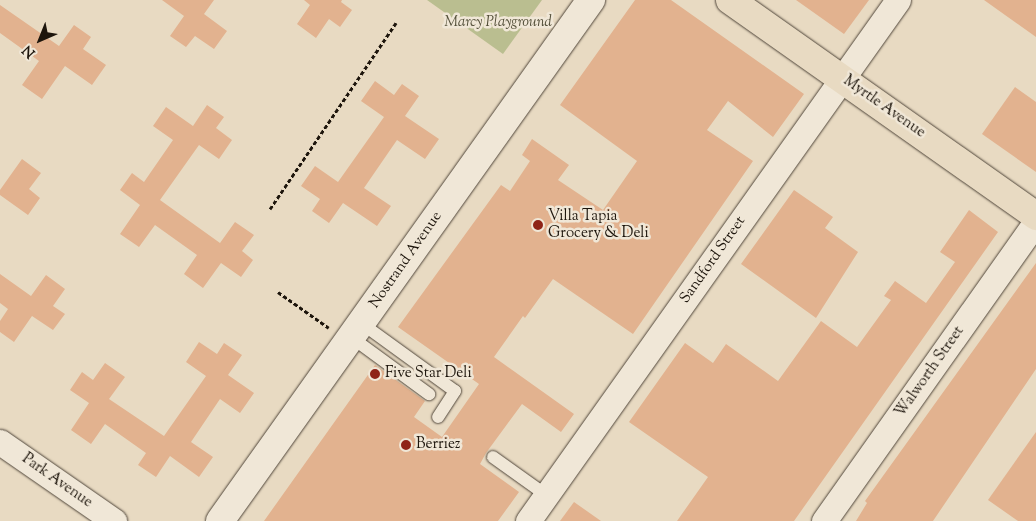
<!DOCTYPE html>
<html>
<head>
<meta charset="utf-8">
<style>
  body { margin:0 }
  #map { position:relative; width:1036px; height:521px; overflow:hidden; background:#e8dac2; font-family:"Sorts Mill Goudy",serif }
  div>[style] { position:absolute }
  .green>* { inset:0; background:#babe90 }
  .building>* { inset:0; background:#e2b28f }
  .path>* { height:3px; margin-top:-1.5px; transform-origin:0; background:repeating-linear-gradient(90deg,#1d150c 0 4px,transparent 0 6.5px) }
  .roads { filter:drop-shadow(0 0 1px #50463a) drop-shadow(0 0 1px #50463a) }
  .service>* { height:12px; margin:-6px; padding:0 6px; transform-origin:6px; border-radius:6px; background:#f0e7d7 }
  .minor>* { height:25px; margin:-12.5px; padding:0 12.5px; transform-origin:12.5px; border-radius:12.5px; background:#f0e7d7 }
  .secondary>* { height:28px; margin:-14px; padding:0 14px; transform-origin:14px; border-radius:14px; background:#f0e7d7 }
  .primary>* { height:28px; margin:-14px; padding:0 14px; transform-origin:14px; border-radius:14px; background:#e8dac2 }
  .dots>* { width:14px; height:14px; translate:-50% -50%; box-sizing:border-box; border:2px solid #f0e7d7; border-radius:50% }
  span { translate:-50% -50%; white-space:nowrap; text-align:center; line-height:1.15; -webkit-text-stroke:5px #f0e7d7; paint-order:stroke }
  .park-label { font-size:15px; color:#54503a; font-style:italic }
  .street-label { font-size:15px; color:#1d150c }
  .poi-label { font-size:15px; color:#1d150c }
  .left { translate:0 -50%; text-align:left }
  .north { position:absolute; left:15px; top:15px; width:50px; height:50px; -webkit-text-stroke:4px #f0e7d7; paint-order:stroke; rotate:224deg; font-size:14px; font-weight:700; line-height:20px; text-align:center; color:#1d150c }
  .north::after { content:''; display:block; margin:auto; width:18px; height:22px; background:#1d150c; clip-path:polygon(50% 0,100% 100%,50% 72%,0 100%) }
</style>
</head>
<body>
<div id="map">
  <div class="green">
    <div style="clip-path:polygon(427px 0,542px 0,503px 54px)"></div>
  </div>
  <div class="building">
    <div style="clip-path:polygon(162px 0,214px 0,204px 14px,227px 31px,214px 49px,195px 36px,186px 47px,170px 36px,184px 16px)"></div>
    <div style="clip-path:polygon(304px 0,342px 0,341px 2px,352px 10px,340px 27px,329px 19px,316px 38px,297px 24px,310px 5px)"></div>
    <div style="clip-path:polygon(635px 0,671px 0,804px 94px,773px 137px,728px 101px,707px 130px,753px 161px,633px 334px,553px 279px,525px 318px,523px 316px,494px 357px,574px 414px,561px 432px,522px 404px,486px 453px,480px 464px,519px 492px,498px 521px,264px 521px,375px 365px,425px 401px,414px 417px,442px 437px,479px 384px,398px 327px,501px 185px,510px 191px,530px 161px,522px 155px,532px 139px,569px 165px,558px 180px,603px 210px,637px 161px,560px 105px)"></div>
    <div style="clip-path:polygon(796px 0,869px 0,844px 34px)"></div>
    <div style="clip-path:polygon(984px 0,1036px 0,1036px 37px)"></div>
    <div style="clip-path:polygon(0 5px,59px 46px,74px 25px,91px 37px,83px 49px,106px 65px,92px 85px,65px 66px,42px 99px,22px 85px,39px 61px,0 33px)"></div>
    <div style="clip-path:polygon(375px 81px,394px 95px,402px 84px,419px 96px,405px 116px,439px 139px,425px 159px,397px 140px,364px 188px,391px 206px,377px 226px,343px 203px,329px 223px,312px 211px,320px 199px,301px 186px,315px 166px,338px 182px,384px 117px,361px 101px)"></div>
    <div style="clip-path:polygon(1015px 87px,1036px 102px,1036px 172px,982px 134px)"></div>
    <div style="clip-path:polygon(207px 105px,224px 117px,216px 128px,232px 140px,219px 159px,199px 145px,160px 200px,220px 243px,235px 222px,254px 235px,242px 251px,253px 260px,241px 277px,221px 263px,203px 288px,184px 274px,197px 255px,155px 225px,139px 247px,120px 234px,140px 205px,120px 190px,132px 173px,144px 182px,173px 140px,153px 126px,166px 107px,193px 126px)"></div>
    <div style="clip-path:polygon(22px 159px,41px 173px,29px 189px,40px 198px,28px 215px,0 195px,0 190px)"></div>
    <div style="clip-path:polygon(794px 190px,833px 217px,825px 228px,858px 252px,816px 318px,741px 264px)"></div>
    <div style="clip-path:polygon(969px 210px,998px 232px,794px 521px,677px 521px,708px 477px,629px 422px,685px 343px,713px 363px,726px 344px,778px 381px,821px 321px,857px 347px,891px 300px,884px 296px,895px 281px,926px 303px,955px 262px,940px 252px)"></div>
    <div style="clip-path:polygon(1036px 263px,1036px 369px,933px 521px,856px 521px,867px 503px,865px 501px)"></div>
    <div style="clip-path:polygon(0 274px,31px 296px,46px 275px,65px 289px,53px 306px,65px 314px,53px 330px,32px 316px,14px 342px,0 332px,0 321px,8px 309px,0 303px)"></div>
    <div style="clip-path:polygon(199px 342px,217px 354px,224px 343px,242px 355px,228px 375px,254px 393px,240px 413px,220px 399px,191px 442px,213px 457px,199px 477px,170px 456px,156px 477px,138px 465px,146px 453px,105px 424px,91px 444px,71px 430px,89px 403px,70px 390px,82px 372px,93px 380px,105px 363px,125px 377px,109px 399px,164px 436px,206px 376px,186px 362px)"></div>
    <div style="clip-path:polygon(1036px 432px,1036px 521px,1018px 521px,988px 500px)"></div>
    <div style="clip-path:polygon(574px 502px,601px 521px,560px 521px)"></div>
  </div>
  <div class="path">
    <div style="left:270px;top:209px;width:225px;rotate:-55.9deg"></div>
    <div style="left:278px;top:292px;width:62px;rotate:35.2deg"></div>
  </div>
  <div class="roads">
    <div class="service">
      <div style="left:361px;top:323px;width:116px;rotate:35.9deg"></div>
      <div style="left:455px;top:391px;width:31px;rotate:123deg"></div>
      <div style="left:351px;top:337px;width:97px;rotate:36.2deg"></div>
      <div style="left:493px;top:457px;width:65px;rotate:35.6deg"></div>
    </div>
    <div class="minor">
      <div style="left:0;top:442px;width:139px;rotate:34.7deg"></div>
      <div style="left:528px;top:521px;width:639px;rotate:-54.62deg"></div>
      <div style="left:824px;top:521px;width:367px;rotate:-54.7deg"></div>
    </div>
    <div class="secondary">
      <div style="left:220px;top:521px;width:640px;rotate:-54.55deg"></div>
    </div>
    <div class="primary">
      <div style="left:730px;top:0;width:375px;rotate:35.2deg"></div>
    </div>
  </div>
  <div class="dots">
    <div style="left:538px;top:225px;background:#8f2418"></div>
    <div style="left:375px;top:374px;background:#8f2418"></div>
    <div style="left:406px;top:445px;background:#8f2418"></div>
  </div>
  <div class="park-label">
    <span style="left:498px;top:23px">Marcy Playground</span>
  </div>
  <div class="street-label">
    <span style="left:884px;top:107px;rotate:35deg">Myrtle Avenue</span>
    <span style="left:406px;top:260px;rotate:-55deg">Nostrand Avenue</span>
    <span style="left:713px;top:260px;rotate:-55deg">Sandford Street</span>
    <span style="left:930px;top:372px;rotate:-55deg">Walworth Street</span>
    <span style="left:57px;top:481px;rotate:35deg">Park Avenue</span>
  </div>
  <div class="poi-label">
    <span class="left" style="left:548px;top:225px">Villa Tapia<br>Grocery &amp; Deli</span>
    <span class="left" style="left:385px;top:374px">Five Star Deli</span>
    <span class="left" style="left:416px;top:445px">Berriez</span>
  </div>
  <div class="north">N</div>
</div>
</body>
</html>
